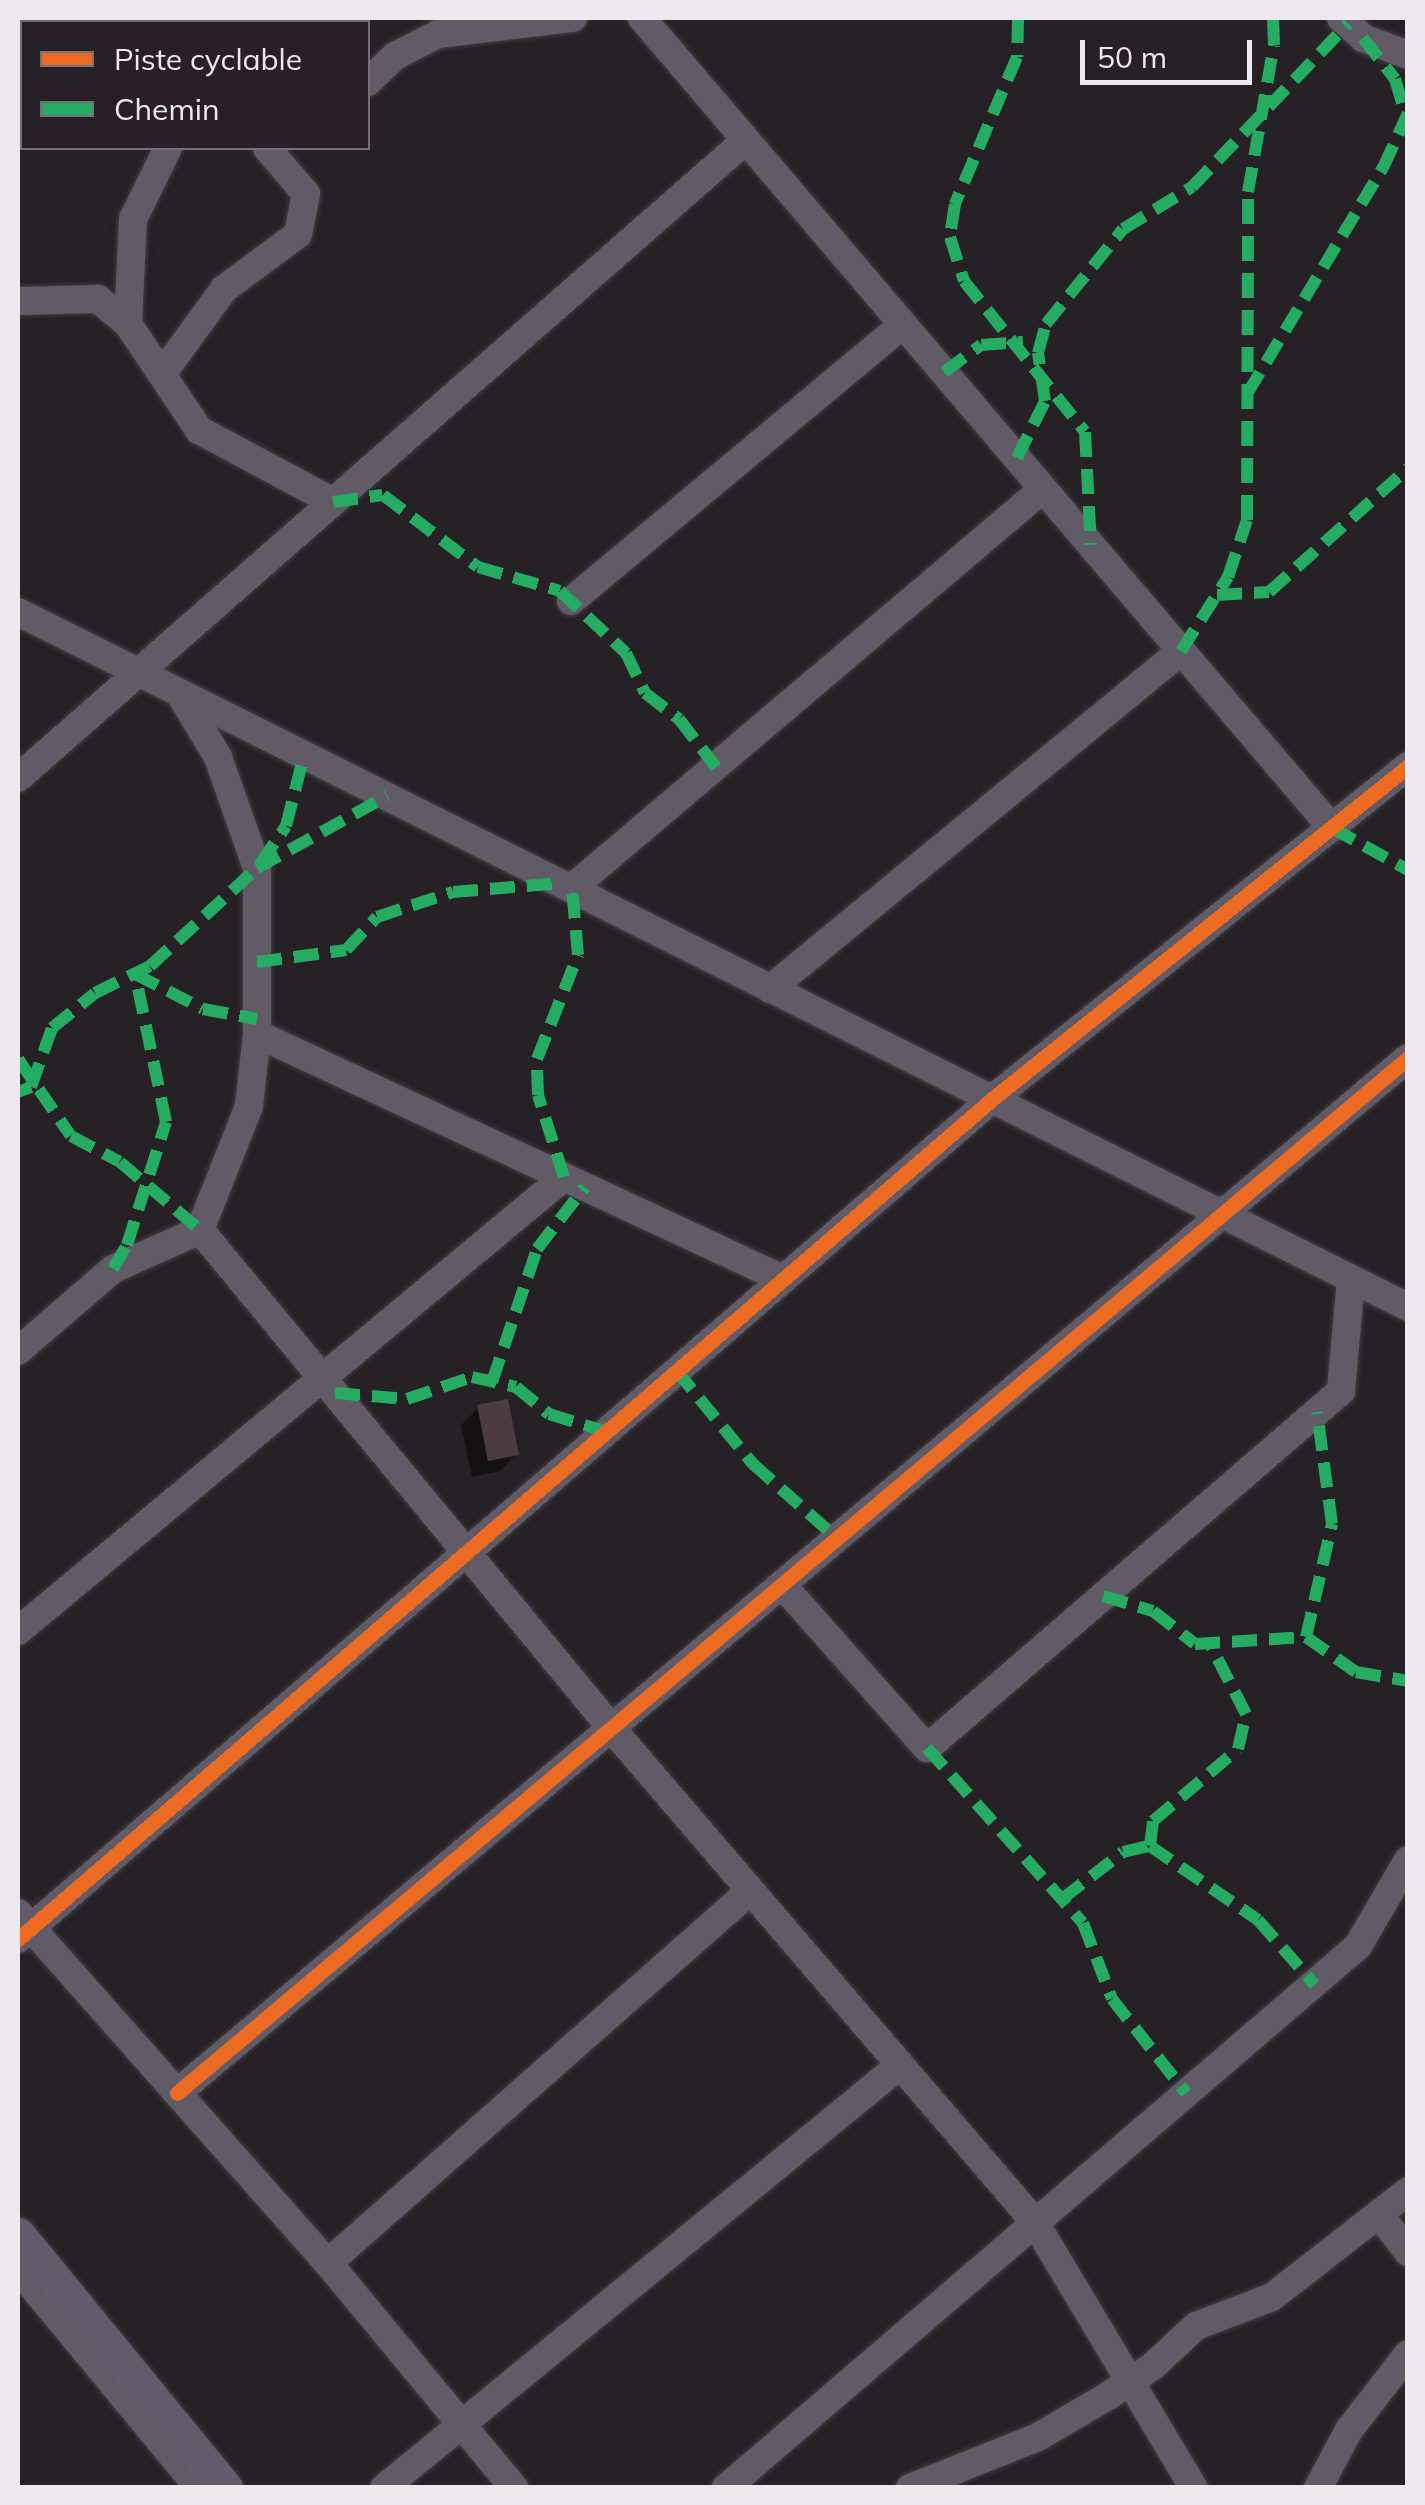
<!DOCTYPE html>
<html>
<head>
<meta charset="utf-8">
<style>
  body { margin:0 }
  #map { position:relative; width:1425px; height:2505px; overflow:hidden; background:#262125; font-family:Mulish,sans-serif }
  div>[style] { position:absolute }
  .shadow>* { inset:0; background:#0007 }
  .building>* { inset:0; background:#4c3c42 }
  .roads { filter:drop-shadow(0 0 2px #413e40) drop-shadow(0 0 2px #413e40) }
  .minor>* { height:28px; margin:-14px; padding:0 14px; transform-origin:14px; border-radius:14px; background:#615b68 }
  .major>* { height:35px; margin:-17.5px; padding:0 17.5px; transform-origin:17.5px; border-radius:17.5px; background:#625b6b }
  .quiet>* { height:12px; margin-top:-6px; transform-origin:0; background:repeating-linear-gradient(90deg,#26ab63 0 25px,transparent 0 37px) }
  .cycleway>* { height:15px; margin:-7.5px; padding:0 7.5px; transform-origin:7.5px; border-radius:7.5px; background:#ed6a23 }
  span { translate:-50% -50%; white-space:nowrap; text-align:center; line-height:1.15; -webkit-text-stroke:10px #272026; paint-order:stroke }
  .frame { position:absolute; inset:0; border:20px solid #eee9ed; pointer-events:none }
  .legend { position:absolute; left:20px; top:20px; width:350px; height:130px; box-sizing:border-box; background:#272026; border:2px solid #777076; margin:0; padding:12px 18px; list-style:none; font-size:30px; color:#eee9ed }
  .legend li { display:flex; align-items:center; gap:20px; height:50px }
  .legend b { width:50px; border:2px solid #777076 }
  .scale { position:absolute; left:1080px; top:40px; width:172px; height:45px; box-sizing:border-box; border:5px solid #eee9ed; border-top:0; padding-left:12px; font-size:30px; line-height:35px; white-space:nowrap; color:#eee9ed; -webkit-text-stroke:8px #272026; paint-order:stroke }
</style>
</head>
<body>
<div id="map">
  <div class="shadow">
    <div style="clip-path:polygon(478px 1408px,517px 1454px,500px 1471px,472px 1477px,461px 1425px)"></div>
  </div>
  <div class="building">
    <div style="clip-path:polygon(508px 1399px,519px 1455px,488px 1461px,477px 1405px)"></div>
  </div>
  <div class="roads">
    <div class="minor">
      <div style="left:161px;top:18px;width:4px;rotate:76deg"></div>
      <div style="left:642px;top:18px;width:1064px;rotate:49.57deg"></div>
      <div style="left:1341px;top:18px;width:30px;rotate:42deg"></div>
      <div style="left:1363px;top:38px;width:48px;rotate:20.7deg"></div>
      <div style="left:368px;top:82px;width:37px;rotate:-44deg"></div>
      <div style="left:395px;top:56px;width:48px;rotate:-27.1deg"></div>
      <div style="left:438px;top:34px;width:136px;rotate:-6.8deg"></div>
      <div style="left:18px;top:301px;width:80px;rotate:-1.4deg"></div>
      <div style="left:98px;top:299px;width:39px;rotate:40deg"></div>
      <div style="left:128px;top:324px;width:128px;rotate:56.2deg"></div>
      <div style="left:199px;top:430px;width:152px;rotate:28.2deg"></div>
      <div style="left:128px;top:324px;width:105px;rotate:-87.3deg"></div>
      <div style="left:133px;top:219px;width:79px;rotate:-63.8deg"></div>
      <div style="left:162px;top:374px;width:105px;rotate:-53.9deg"></div>
      <div style="left:224px;top:289px;width:92px;rotate:-36.6deg"></div>
      <div style="left:298px;top:234px;width:41px;rotate:-78.7deg"></div>
      <div style="left:306px;top:194px;width:60px;rotate:-130.3deg"></div>
      <div style="left:571px;top:601px;width:432px;rotate:-39.8deg"></div>
      <div style="left:18px;top:612px;width:1554px;rotate:26.57deg"></div>
      <div style="left:18px;top:778px;width:968px;rotate:-41.23deg"></div>
      <div style="left:572px;top:888px;width:617px;rotate:-40.27deg"></div>
      <div style="left:770px;top:989px;width:532px;rotate:-39.43deg"></div>
      <div style="left:257px;top:1034px;width:580px;rotate:24.98deg"></div>
      <div style="left:200px;top:1230px;width:649px;rotate:50.44deg"></div>
      <div style="left:613px;top:1730px;width:647px;rotate:49.39deg"></div>
      <div style="left:1034px;top:2221px;width:311px;rotate:59.1deg"></div>
      <div style="left:18px;top:1351px;width:125px;rotate:-40.8deg"></div>
      <div style="left:113px;top:1269px;width:95px;rotate:-24.1deg"></div>
      <div style="left:200px;top:1230px;width:133px;rotate:-68.4deg"></div>
      <div style="left:249px;top:1106px;width:72px;rotate:-83.7deg"></div>
      <div style="left:257px;top:1034px;width:166px;rotate:-90deg"></div>
      <div style="left:257px;top:868px;width:118px;rotate:-109.4deg"></div>
      <div style="left:218px;top:757px;width:74px;rotate:-121.1deg"></div>
      <div style="left:784px;top:1587px;width:215px;rotate:48.4deg"></div>
      <div style="left:927px;top:1748px;width:547px;rotate:-40.77deg"></div>
      <div style="left:1341px;top:1391px;width:112px;rotate:-84.9deg"></div>
      <div style="left:18px;top:1631px;width:710px;rotate:-39.74deg"></div>
      <div style="left:18px;top:1913px;width:468px;rotate:48.5deg"></div>
      <div style="left:328px;top:2263px;width:292px;rotate:50.4deg"></div>
      <div style="left:18px;top:1939px;width:1285px;rotate:-40.77deg"></div>
      <div style="left:991px;top:1100px;width:534px;rotate:-38.69deg"></div>
      <div style="left:177px;top:2093px;width:1608px;rotate:-40.06deg"></div>
      <div style="left:1379px;top:2214px;width:48px;rotate:52.7deg"></div>
      <div style="left:328px;top:2263px;width:563px;rotate:-41.4deg"></div>
      <div style="left:18px;top:2269px;width:284px;rotate:50.4deg"></div>
      <div style="left:384px;top:2488px;width:667px;rotate:-39.34deg"></div>
      <div style="left:726px;top:2488px;width:833px;rotate:-40.62deg"></div>
      <div style="left:1358px;top:1946px;width:99px;rotate:-59.8deg"></div>
      <div style="left:910px;top:2488px;width:138px;rotate:-21.7deg"></div>
      <div style="left:1038px;top:2437px;width:81px;rotate:-30.4deg"></div>
      <div style="left:1108px;top:2396px;width:54px;rotate:-33.7deg"></div>
      <div style="left:1153px;top:2366px;width:59px;rotate:-42.9deg"></div>
      <div style="left:1196px;top:2326px;width:81px;rotate:-20.9deg"></div>
      <div style="left:1272px;top:2297px;width:172px;rotate:-37.9deg"></div>
      <div style="left:1318px;top:2488px;width:66px;rotate:-61.9deg"></div>
      <div style="left:1349px;top:2430px;width:96px;rotate:-52.2deg"></div>
    </div>
    <div class="major">
      <div style="left:18px;top:2235px;width:327px;rotate:50.7deg"></div>
    </div>
  </div>
  <div class="quiet">
    <div style="left:1018px;top:18px;width:39px;rotate:91deg"></div>
    <div style="left:1017px;top:57px;width:160px;rotate:112.9deg"></div>
    <div style="left:955px;top:204px;width:33px;rotate:99deg"></div>
    <div style="left:950px;top:237px;width:46px;rotate:72.3deg"></div>
    <div style="left:964px;top:281px;width:193px;rotate:51.3deg"></div>
    <div style="left:1085px;top:432px;width:113px;rotate:87deg"></div>
    <div style="left:1363px;top:38px;width:52px;rotate:52deg"></div>
    <div style="left:1395px;top:79px;width:46px;rotate:73.5deg"></div>
    <div style="left:944px;top:372px;width:46px;rotate:-36.1deg"></div>
    <div style="left:981px;top:345px;width:42px;rotate:-4.1deg"></div>
    <div style="left:1247px;top:394px;width:264px;rotate:-59deg"></div>
    <div style="left:1383px;top:168px;width:60px;rotate:-65.6deg"></div>
    <div style="left:1017px;top:458px;width:64px;rotate:-63.8deg"></div>
    <div style="left:1045px;top:401px;width:49px;rotate:-98.3deg"></div>
    <div style="left:1038px;top:353px;width:30px;rotate:-75deg"></div>
    <div style="left:1046px;top:324px;width:122px;rotate:-51deg"></div>
    <div style="left:1123px;top:229px;width:81px;rotate:-31.3deg"></div>
    <div style="left:1192px;top:187px;width:226px;rotate:-46.3deg"></div>
    <div style="left:333px;top:502px;width:50px;rotate:-8deg"></div>
    <div style="left:383px;top:495px;width:119px;rotate:37.2deg"></div>
    <div style="left:478px;top:567px;width:85px;rotate:16.3deg"></div>
    <div style="left:560px;top:591px;width:91px;rotate:43.2deg"></div>
    <div style="left:626px;top:653px;width:44px;rotate:64.6deg"></div>
    <div style="left:645px;top:693px;width:43px;rotate:37.4deg"></div>
    <div style="left:679px;top:719px;width:61px;rotate:52.4deg"></div>
    <div style="left:1217px;top:595px;width:52px;rotate:-3.3deg"></div>
    <div style="left:1269px;top:592px;width:186px;rotate:-41.7deg"></div>
    <div style="left:1181px;top:651px;width:88px;rotate:-57.6deg"></div>
    <div style="left:1228px;top:577px;width:60px;rotate:-71.6deg"></div>
    <div style="left:1247px;top:520px;width:328px;rotate:-89.8deg"></div>
    <div style="left:1248px;top:192px;width:149px;rotate:-80deg"></div>
    <div style="left:1274px;top:45px;width:27px;rotate:-92deg"></div>
    <div style="left:1332px;top:828px;width:87px;rotate:28.9deg"></div>
    <div style="left:260px;top:864px;width:46px;rotate:-55.6deg"></div>
    <div style="left:286px;top:826px;width:73px;rotate:-75.8deg"></div>
    <div style="left:257px;top:962px;width:90px;rotate:-7.7deg"></div>
    <div style="left:346px;top:950px;width:45px;rotate:-46.8deg"></div>
    <div style="left:377px;top:917px;width:80px;rotate:-18.2deg"></div>
    <div style="left:453px;top:892px;width:109px;rotate:-4.7deg"></div>
    <div style="left:135px;top:974px;width:76px;rotate:27.2deg"></div>
    <div style="left:203px;top:1009px;width:55px;rotate:10.5deg"></div>
    <div style="left:18px;top:1059px;width:93px;rotate:55.5deg"></div>
    <div style="left:71px;top:1136px;width:55px;rotate:28deg"></div>
    <div style="left:120px;top:1162px;width:105px;rotate:40.4deg"></div>
    <div style="left:18px;top:1092px;width:14px;rotate:-21deg"></div>
    <div style="left:31px;top:1087px;width:63px;rotate:-70.4deg"></div>
    <div style="left:52px;top:1028px;width:55px;rotate:-39.1deg"></div>
    <div style="left:95px;top:993px;width:61px;rotate:-26.1deg"></div>
    <div style="left:150px;top:966px;width:145px;rotate:-42.5deg"></div>
    <div style="left:257px;top:868px;width:149px;rotate:-29deg"></div>
    <div style="left:564px;top:1177px;width:86px;rotate:-107.6deg"></div>
    <div style="left:538px;top:1095px;width:36px;rotate:-92deg"></div>
    <div style="left:537px;top:1059px;width:112px;rotate:-68.5deg"></div>
    <div style="left:578px;top:955px;width:67px;rotate:-95.1deg"></div>
    <div style="left:113px;top:1269px;width:28px;rotate:-60deg"></div>
    <div style="left:127px;top:1245px;width:129px;rotate:-72.4deg"></div>
    <div style="left:166px;top:1122px;width:151px;rotate:-101.8deg"></div>
    <div style="left:676px;top:1370px;width:122px;rotate:50.7deg"></div>
    <div style="left:753px;top:1464px;width:115px;rotate:41.5deg"></div>
    <div style="left:492px;top:1382px;width:140px;rotate:-71.3deg"></div>
    <div style="left:537px;top:1249px;width:78px;rotate:-52.3deg"></div>
    <div style="left:335px;top:1393px;width:72px;rotate:4.8deg"></div>
    <div style="left:407px;top:1399px;width:69px;rotate:-18.7deg"></div>
    <div style="left:472px;top:1377px;width:45px;rotate:12.8deg"></div>
    <div style="left:516px;top:1387px;width:43px;rotate:39.3deg"></div>
    <div style="left:549px;top:1414px;width:58px;rotate:17.2deg"></div>
    <div style="left:1103px;top:1596px;width:52px;rotate:16.7deg"></div>
    <div style="left:1153px;top:1611px;width:53px;rotate:38.2deg"></div>
    <div style="left:1195px;top:1644px;width:111px;rotate:-3.6deg"></div>
    <div style="left:1306px;top:1637px;width:61px;rotate:35deg"></div>
    <div style="left:1356px;top:1672px;width:53px;rotate:9.8deg"></div>
    <div style="left:1306px;top:1637px;width:116px;rotate:-77deg"></div>
    <div style="left:1332px;top:1524px;width:113px;rotate:-97.6deg"></div>
    <div style="left:927px;top:1748px;width:234px;rotate:48.3deg"></div>
    <div style="left:1083px;top:1923px;width:81px;rotate:69.1deg"></div>
    <div style="left:1112px;top:1999px;width:120px;rotate:51.8deg"></div>
    <div style="left:1150px;top:1846px;width:25px;rotate:-83deg"></div>
    <div style="left:1153px;top:1821px;width:111px;rotate:-40.3deg"></div>
    <div style="left:1238px;top:1749px;width:36px;rotate:-77deg"></div>
    <div style="left:1246px;top:1714px;width:76px;rotate:-117.2deg"></div>
    <div style="left:1062px;top:1899px;width:77px;rotate:-37.6deg"></div>
    <div style="left:1123px;top:1852px;width:28px;rotate:-13deg"></div>
    <div style="left:1150px;top:1846px;width:131px;rotate:34.4deg"></div>
    <div style="left:1258px;top:1920px;width:86px;rotate:48.8deg"></div>
  </div>
  <div class="cycleway">
    <div style="left:18px;top:1939px;width:1285px;rotate:-40.77deg"></div>
    <div style="left:991px;top:1100px;width:534px;rotate:-38.69deg"></div>
    <div style="left:177px;top:2093px;width:1608px;rotate:-40.06deg"></div>
  </div>
  <div class="frame"></div>
  <ul class="legend">
  <li><b style="height:12px;background:#ed6a23"></b>Piste cyclable</li>
  <li><b style="height:12px;background:#26ab63"></b>Chemin</li>
  </ul>
  <div class="scale">50 m</div>
</div>
</body>
</html>
